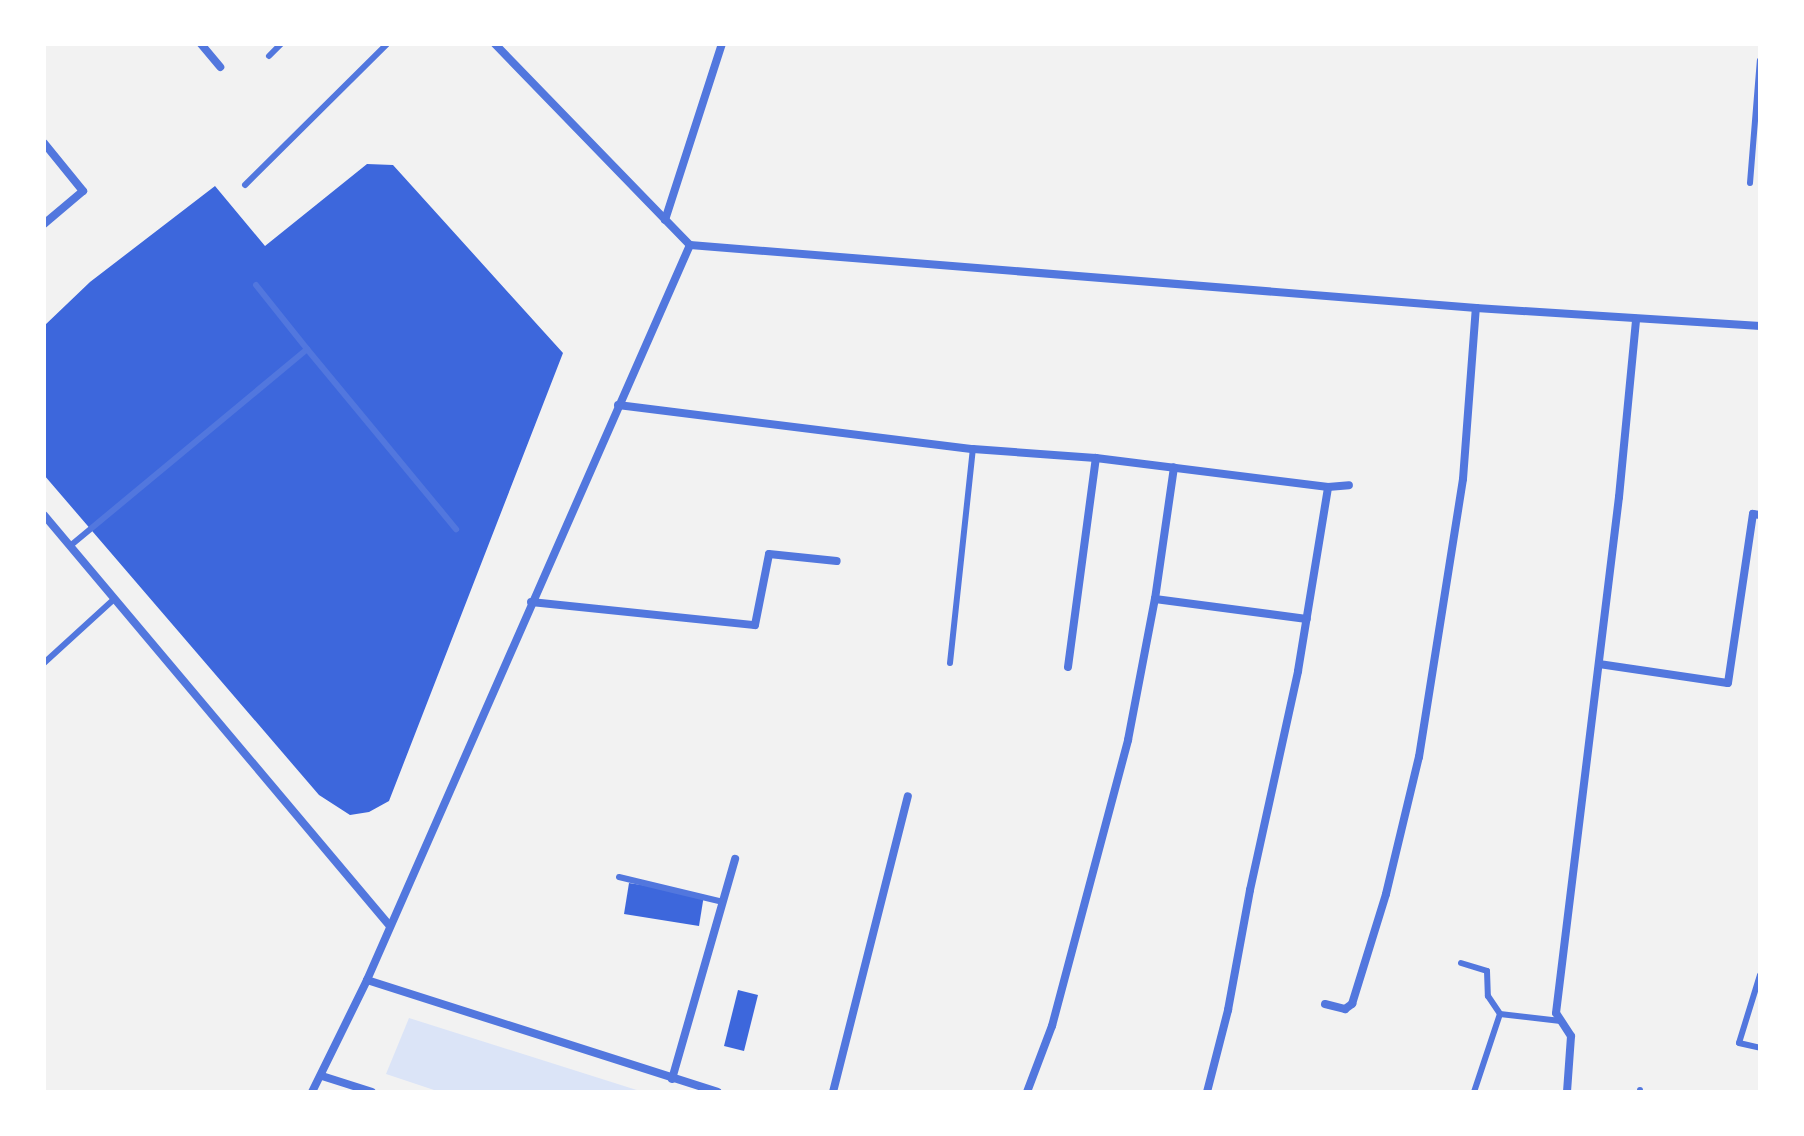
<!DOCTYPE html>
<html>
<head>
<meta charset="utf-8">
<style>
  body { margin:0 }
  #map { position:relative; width:1804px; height:1136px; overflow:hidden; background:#f2f2f2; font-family:"Libre Baskerville",serif }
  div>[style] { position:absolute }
  .green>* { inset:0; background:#dbe4f7 }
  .building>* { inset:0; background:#3d67dc }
  .service>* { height:6px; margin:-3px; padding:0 3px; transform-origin:3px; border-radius:3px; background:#5277de }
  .minor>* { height:8px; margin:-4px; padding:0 4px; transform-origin:4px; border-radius:4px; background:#5277de }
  span { translate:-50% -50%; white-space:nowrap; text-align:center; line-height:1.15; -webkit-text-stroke:8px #fff; paint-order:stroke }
  .frame { position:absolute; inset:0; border:46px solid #fff; pointer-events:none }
</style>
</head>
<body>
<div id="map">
  <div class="green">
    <div style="clip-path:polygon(409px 1018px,643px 1092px,440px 1092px,386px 1074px)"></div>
  </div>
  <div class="building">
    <div style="clip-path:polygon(367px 164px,393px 165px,563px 353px,389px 801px,369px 812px,350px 815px,319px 795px,44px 475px,44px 326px,90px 282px,215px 186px,265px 246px)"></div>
    <div style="clip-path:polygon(629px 883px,704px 895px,699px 926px,624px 914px)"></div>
    <div style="clip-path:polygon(738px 990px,758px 995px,744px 1051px,724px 1046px)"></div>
  </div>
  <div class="service">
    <div style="left:269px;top:56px;width:17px;rotate:-45deg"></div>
    <div style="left:1750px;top:183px;width:123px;rotate:-85.4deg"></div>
    <div style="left:245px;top:185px;width:200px;rotate:-44.8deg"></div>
    <div style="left:256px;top:285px;width:82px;rotate:51.4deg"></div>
    <div style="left:70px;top:546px;width:308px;rotate:-39.7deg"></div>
    <div style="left:307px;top:349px;width:234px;rotate:50.4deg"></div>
    <div style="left:44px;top:663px;width:95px;rotate:-42.4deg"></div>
    <div style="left:950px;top:663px;width:215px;rotate:-83.9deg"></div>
    <div style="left:619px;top:877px;width:107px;rotate:13.5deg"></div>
    <div style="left:1461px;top:963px;width:27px;rotate:17deg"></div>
    <div style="left:1487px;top:971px;width:25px;rotate:88deg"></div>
    <div style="left:1488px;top:996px;width:22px;rotate:56deg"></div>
    <div style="left:1760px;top:975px;width:71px;rotate:107.2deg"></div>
    <div style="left:1739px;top:1043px;width:22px;rotate:13deg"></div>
    <div style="left:1474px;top:1092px;width:82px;rotate:-71.6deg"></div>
    <div style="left:1500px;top:1014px;width:61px;rotate:6.5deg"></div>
    <div style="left:1640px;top:1092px;width:2px;rotate:-90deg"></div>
  </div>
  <div class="minor">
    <div style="left:201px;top:44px;width:30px;rotate:50deg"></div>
    <div style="left:495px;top:44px;width:280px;rotate:45.9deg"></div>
    <div style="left:690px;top:245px;width:789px;rotate:4.58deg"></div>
    <div style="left:1476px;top:308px;width:285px;rotate:3.6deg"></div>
    <div style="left:44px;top:143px;width:62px;rotate:50.9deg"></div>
    <div style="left:83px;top:191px;width:51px;rotate:139.8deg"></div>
    <div style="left:665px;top:220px;width:185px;rotate:-72.1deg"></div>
    <div style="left:618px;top:405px;width:358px;rotate:7.1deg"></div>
    <div style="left:973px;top:449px;width:123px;rotate:4.2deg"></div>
    <div style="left:1096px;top:458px;width:234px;rotate:7.1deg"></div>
    <div style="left:1328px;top:487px;width:21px;rotate:-5deg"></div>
    <div style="left:44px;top:515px;width:537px;rotate:49.91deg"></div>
    <div style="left:1155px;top:599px;width:153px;rotate:7.5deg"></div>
    <div style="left:531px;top:602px;width:225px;rotate:5.9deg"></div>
    <div style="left:755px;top:625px;width:72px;rotate:-78.8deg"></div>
    <div style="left:769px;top:554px;width:68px;rotate:5.9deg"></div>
    <div style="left:1599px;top:664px;width:130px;rotate:8.4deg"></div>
    <div style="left:1728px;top:683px;width:171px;rotate:-81.6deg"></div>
    <div style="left:1753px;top:514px;width:7px;rotate:8deg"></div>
    <div style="left:1068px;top:667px;width:211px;rotate:-82.4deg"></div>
    <div style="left:367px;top:980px;width:368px;rotate:17.7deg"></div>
    <div style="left:1325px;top:1004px;width:21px;rotate:14deg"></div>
    <div style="left:1345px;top:1009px;width:9px;rotate:-36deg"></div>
    <div style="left:1352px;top:1004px;width:115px;rotate:-72.8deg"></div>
    <div style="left:1386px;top:894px;width:141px;rotate:-76.5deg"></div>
    <div style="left:1419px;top:757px;width:281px;rotate:-81deg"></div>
    <div style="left:1463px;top:479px;width:171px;rotate:-85.7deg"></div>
    <div style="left:322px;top:1076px;width:52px;rotate:17.7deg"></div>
    <div style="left:672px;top:1079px;width:229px;rotate:-74deg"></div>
    <div style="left:312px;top:1092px;width:125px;rotate:-63.8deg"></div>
    <div style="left:367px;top:980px;width:803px;rotate:-66.28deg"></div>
    <div style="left:833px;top:1092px;width:305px;rotate:-75.8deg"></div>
    <div style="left:1027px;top:1092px;width:71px;rotate:-69.3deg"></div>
    <div style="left:1052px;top:1026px;width:296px;rotate:-75.1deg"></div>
    <div style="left:1128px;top:740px;width:144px;rotate:-79.2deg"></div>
    <div style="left:1155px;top:599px;width:133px;rotate:-81.8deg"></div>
    <div style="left:1207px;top:1092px;width:85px;rotate:-75.6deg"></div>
    <div style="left:1228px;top:1010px;width:122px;rotate:-79.6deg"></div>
    <div style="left:1250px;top:890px;width:224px;rotate:-77.6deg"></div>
    <div style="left:1298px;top:671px;width:186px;rotate:-80.7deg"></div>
    <div style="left:1567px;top:1092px;width:56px;rotate:-85.9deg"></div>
    <div style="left:1571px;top:1036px;width:27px;rotate:-123deg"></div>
    <div style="left:1556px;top:1013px;width:520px;rotate:-83.04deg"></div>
    <div style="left:1619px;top:497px;width:179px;rotate:-84.5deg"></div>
  </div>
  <div class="frame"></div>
</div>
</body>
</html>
